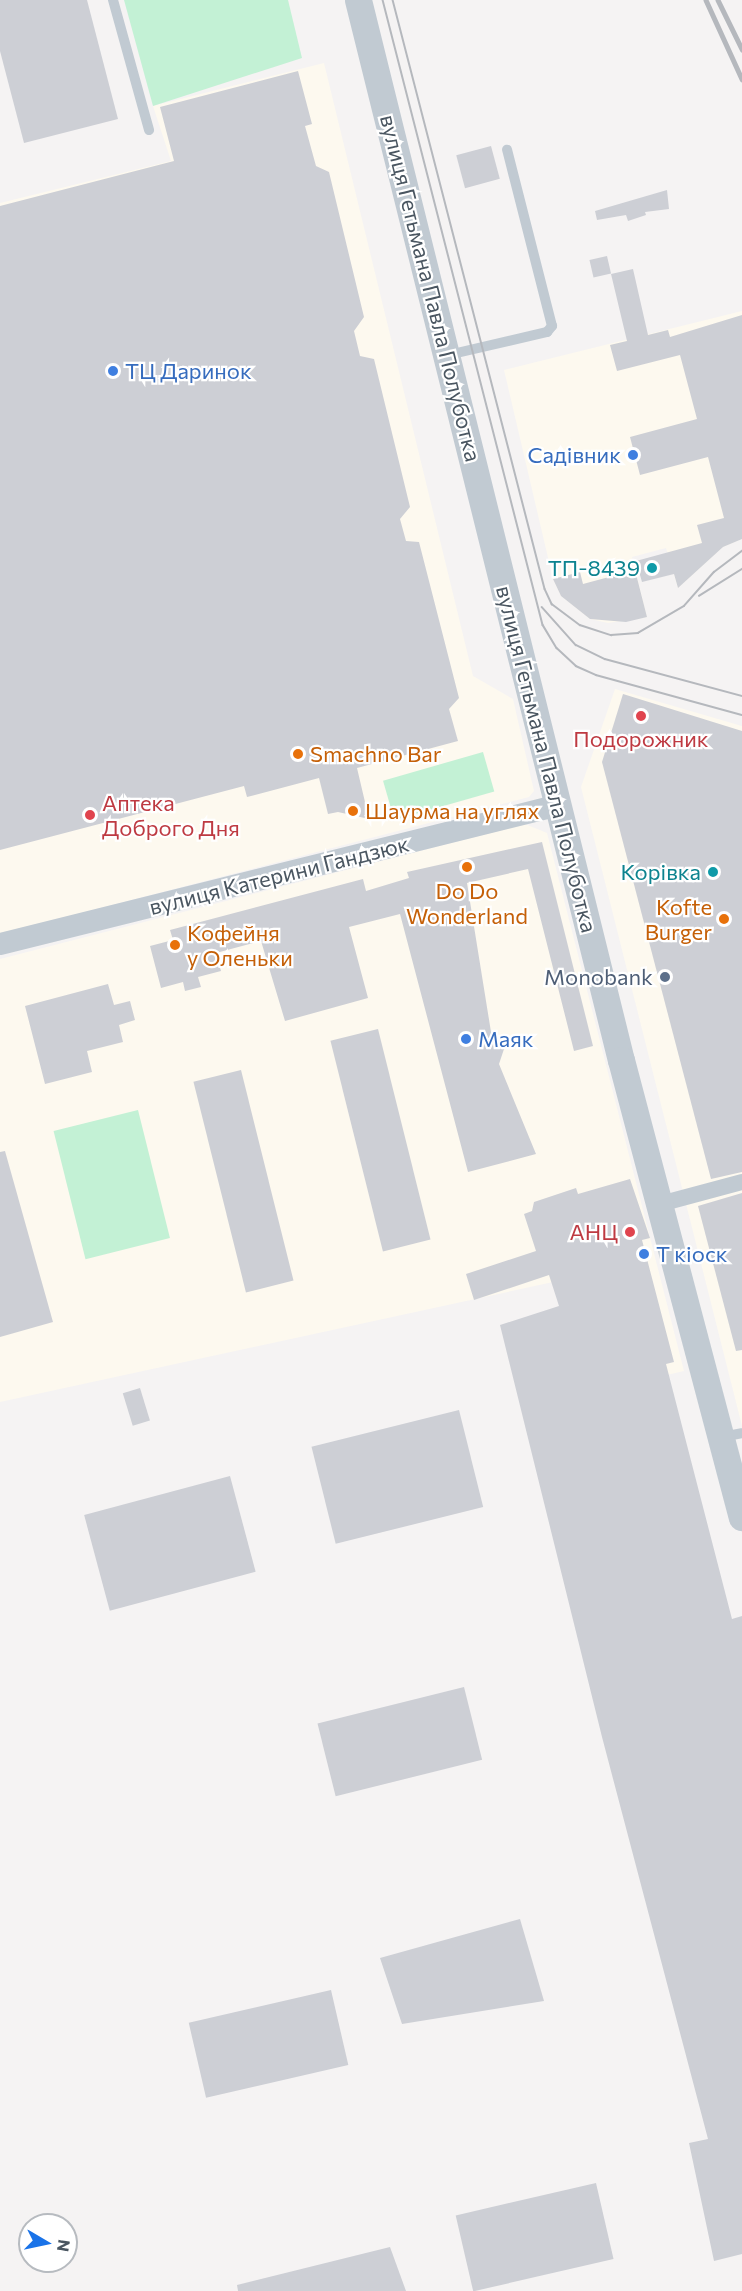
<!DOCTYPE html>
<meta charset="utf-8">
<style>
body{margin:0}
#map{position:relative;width:742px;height:2291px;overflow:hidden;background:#f5f3f3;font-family:Commissioner,sans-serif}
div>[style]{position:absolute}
.commercial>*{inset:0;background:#fdf9ef}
.green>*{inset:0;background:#c3f1d5;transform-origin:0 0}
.building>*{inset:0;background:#cdcfd5;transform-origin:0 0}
.service>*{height:10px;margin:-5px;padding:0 5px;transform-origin:5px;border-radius:5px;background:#c1cad2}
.pedestrian>*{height:16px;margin:-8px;padding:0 8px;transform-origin:8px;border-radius:8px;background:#c1cad2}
.minor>*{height:22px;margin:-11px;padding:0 11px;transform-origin:11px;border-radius:11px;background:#c1cad2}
.tertiary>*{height:27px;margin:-13.5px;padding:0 13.5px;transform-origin:13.5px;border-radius:13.5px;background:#c1cad2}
.tram>*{height:1.5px;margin:-0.75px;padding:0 0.75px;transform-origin:0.75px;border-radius:0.75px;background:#b5b8bd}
.rail>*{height:4.5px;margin:-2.25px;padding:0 2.25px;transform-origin:2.25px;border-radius:2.25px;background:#b5b8bd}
.dots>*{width:16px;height:16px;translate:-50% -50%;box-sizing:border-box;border:3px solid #fff;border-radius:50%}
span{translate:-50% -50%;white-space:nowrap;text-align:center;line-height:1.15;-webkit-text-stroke:4.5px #fff;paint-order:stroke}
.street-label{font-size:22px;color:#4a5661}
.shop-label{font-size:22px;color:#366cbe}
.left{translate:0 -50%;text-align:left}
.right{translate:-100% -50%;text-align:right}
.culture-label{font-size:22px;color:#0d838f}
.health-label{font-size:22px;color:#be3a42}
.food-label{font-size:22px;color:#c56008}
.service-label{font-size:22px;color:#4e5e75}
.north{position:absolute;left:18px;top:2213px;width:60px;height:60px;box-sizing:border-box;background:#fff;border:2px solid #b7bbc0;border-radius:50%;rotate:99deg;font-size:16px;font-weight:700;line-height:24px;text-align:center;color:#4a5661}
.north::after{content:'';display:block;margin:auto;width:21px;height:27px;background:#1a73e8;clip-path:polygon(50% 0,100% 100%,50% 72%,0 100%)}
</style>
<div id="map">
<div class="commercial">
<div style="clip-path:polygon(324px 63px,473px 676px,513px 699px,534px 791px,529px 797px,0 934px,0 203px,171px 161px,153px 106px)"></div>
<div style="clip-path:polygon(742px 311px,742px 539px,723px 547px,678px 588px,666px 548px,632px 557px,647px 617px,608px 623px,590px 619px,561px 596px,553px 579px,504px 370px)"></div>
<div style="clip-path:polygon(615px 689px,742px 726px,742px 1426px,581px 787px)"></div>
<div style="clip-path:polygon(525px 824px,547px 833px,684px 1371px,658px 1377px,581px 1276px,0 1402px,0 959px)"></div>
</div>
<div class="green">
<div style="clip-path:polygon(124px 0,288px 0,302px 58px,153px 106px)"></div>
<div style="left:483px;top:752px;width:41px;height:104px;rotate:74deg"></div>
<div style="left:138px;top:1110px;width:132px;height:87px;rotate:76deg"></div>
</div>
<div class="building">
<div style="clip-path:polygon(0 0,87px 0,118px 119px,24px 143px,0 51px)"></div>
<div style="clip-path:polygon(298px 71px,312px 124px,305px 126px,316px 166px,329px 172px,364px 317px,354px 331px,360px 356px,374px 359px,410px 507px,400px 519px,406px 541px,419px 542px,459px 698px,449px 709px,458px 741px,357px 768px,369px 819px,338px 812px,328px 814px,319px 778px,247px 797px,244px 786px,0 850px,0 206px,174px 161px,160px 107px)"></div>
<div style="left:491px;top:146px;width:34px;height:36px;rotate:75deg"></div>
<div style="clip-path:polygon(667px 190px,669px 209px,645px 212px,646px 215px,628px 221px,626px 215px,597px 220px,595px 211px)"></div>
<div style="left:607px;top:256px;width:18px;height:18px;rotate:77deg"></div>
<div style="clip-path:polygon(633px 269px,648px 335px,668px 330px,670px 337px,742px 315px,742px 539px,723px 547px,678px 588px,674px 574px,642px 582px,636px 561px,702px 543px,697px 525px,724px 518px,708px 457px,640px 475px,630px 437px,697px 419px,680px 355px,617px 371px,610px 345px,627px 341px,611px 274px)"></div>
<div style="clip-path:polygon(635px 570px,647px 617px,626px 622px,590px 619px,561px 596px,553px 579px,580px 572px,583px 584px)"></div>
<div style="clip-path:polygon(623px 694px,742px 731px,742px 1172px,711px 1179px,602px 762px)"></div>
<div style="clip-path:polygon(542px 842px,593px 1046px,574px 1051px,528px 869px,467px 883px,491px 1032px,505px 1046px,499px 1064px,536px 1154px,468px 1172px,400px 914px,349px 927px,368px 998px,285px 1021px,261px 941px,216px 953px,221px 971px,198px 977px,201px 987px,185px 991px,183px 982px,161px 988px,150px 946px,173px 940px,170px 930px,363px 879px,366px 891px,409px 878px,407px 872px)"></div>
<div style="clip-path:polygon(108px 984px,114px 1005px,130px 1001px,135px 1020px,119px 1025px,123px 1042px,87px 1051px,92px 1072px,45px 1084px,25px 1006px)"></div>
<div style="left:378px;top:1029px;width:217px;height:49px;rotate:76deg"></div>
<div style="left:241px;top:1070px;width:217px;height:49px;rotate:76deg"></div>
<div style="clip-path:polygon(5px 1151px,53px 1322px,0 1337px,0 1152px)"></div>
<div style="clip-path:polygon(630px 1179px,650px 1238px,642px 1240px,674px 1362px,666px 1364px,732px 1619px,742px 1616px,742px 2254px,714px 2261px,689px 2143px,708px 2139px,602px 1737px,500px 1325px,559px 1306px,549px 1275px,474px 1300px,466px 1274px,536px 1251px,524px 1214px,532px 1211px,534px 1202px,576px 1188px,578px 1194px)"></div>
<div style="clip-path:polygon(742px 1193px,742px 1350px,736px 1351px,698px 1206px)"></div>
<div style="left:140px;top:1388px;width:34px;height:18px;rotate:73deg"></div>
<div style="left:459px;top:1410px;width:100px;height:152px;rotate:76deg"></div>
<div style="left:230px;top:1476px;width:99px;height:151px;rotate:75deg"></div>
<div style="left:464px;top:1687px;width:75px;height:151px;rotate:76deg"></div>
<div style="clip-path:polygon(520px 1919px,544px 2001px,402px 2024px,380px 1958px)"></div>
<div style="left:331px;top:1990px;width:77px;height:146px;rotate:77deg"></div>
<div style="left:596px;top:2183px;width:78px;height:144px;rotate:77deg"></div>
<div style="clip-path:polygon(390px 2247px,406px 2291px,238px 2291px,237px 2285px)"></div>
</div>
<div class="service">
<div style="left:113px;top:0;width:135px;rotate:74.5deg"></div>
<div style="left:448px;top:355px;width:102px;rotate:-13.1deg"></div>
<div style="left:547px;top:332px;width:8px;rotate:-50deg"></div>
<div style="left:552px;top:326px;width:182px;rotate:-104.3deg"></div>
<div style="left:722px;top:1437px;width:20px;rotate:-11deg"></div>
</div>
<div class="pedestrian">
<div style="left:660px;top:1204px;width:85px;rotate:-15deg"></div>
</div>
<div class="minor">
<div style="left:0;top:944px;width:576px;rotate:-13.96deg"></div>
</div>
<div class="tertiary">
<div style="left:358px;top:0;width:1092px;rotate:76.07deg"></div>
<div style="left:621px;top:1060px;width:473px;rotate:75.2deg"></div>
</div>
<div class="tram">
<div style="left:383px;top:0;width:645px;rotate:75.64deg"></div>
<div style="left:543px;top:625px;width:27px;rotate:59deg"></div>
<div style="left:557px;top:648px;width:26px;rotate:43deg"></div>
<div style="left:576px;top:666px;width:22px;rotate:24deg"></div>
<div style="left:596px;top:675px;width:151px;rotate:15.3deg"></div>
<div style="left:393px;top:0;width:608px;rotate:75.53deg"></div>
<div style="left:545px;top:589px;width:17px;rotate:65deg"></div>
<div style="left:552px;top:604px;width:35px;rotate:37deg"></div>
<div style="left:580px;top:625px;width:33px;rotate:18deg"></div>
<div style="left:611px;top:635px;width:27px;rotate:-4deg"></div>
<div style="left:638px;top:633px;width:53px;rotate:-30.4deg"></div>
<div style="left:684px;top:606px;width:45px;rotate:-48.6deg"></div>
<div style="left:714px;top:572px;width:35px;rotate:-37deg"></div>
<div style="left:699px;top:596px;width:51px;rotate:-32.1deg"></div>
<div style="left:542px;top:607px;width:51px;rotate:48.2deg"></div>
<div style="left:576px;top:645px;width:32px;rotate:26deg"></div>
<div style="left:605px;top:659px;width:142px;rotate:15.1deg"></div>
</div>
<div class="rail">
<div style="left:706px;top:0;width:87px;rotate:65.5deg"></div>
<div style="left:718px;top:0;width:55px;rotate:63.9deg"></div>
</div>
<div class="dots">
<div style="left:113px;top:371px;background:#3f7fe0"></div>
<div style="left:633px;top:455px;background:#3f7fe0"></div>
<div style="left:652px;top:568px;background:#0f9aa8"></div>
<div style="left:641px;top:716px;background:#e0444e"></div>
<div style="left:298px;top:754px;background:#e8710a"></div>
<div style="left:353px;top:811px;background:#e8710a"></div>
<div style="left:90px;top:815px;background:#e0444e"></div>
<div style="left:467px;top:867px;background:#e8710a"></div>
<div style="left:713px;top:872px;background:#0f9aa8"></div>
<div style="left:724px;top:919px;background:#e8710a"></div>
<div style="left:175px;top:945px;background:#e8710a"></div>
<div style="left:665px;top:977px;background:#5c6f8a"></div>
<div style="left:466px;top:1039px;background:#3f7fe0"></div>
<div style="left:630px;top:1232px;background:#e0444e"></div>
<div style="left:644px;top:1254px;background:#3f7fe0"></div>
</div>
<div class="street-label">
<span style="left:431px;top:288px;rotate:76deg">вулиця Гетьмана Павла Полуботка</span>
<span style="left:547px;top:759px;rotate:76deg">вулиця Гетьмана Павла Полуботка</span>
<span style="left:279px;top:875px;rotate:-14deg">вулиця Катерини Гандзюк</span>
</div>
<div class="shop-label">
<span class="left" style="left:125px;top:371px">ТЦ Даринок</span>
<span class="right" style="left:621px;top:455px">Садівник</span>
<span class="left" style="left:478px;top:1039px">Маяк</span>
<span class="left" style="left:656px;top:1254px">Т кіоск</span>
</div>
<div class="culture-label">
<span class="right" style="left:640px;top:568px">ТП-8439</span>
<span class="right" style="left:701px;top:872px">Корівка</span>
</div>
<div class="health-label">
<span style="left:641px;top:739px">Подорожник</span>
<span class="left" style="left:102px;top:815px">Аптека<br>Доброго Дня</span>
<span class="right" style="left:618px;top:1232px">АНЦ</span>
</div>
<div class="food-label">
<span class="left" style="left:310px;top:754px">Smachno Bar</span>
<span class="left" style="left:365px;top:811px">Шаурма на углях</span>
<span style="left:467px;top:903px">Do Do<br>Wonderland</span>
<span class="right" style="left:712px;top:919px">Kofte<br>Burger</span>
<span class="left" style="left:187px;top:945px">Кофейня<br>у Оленьки</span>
</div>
<div class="service-label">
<span class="right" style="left:653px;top:977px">Monobank</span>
</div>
<div class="north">N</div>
</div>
